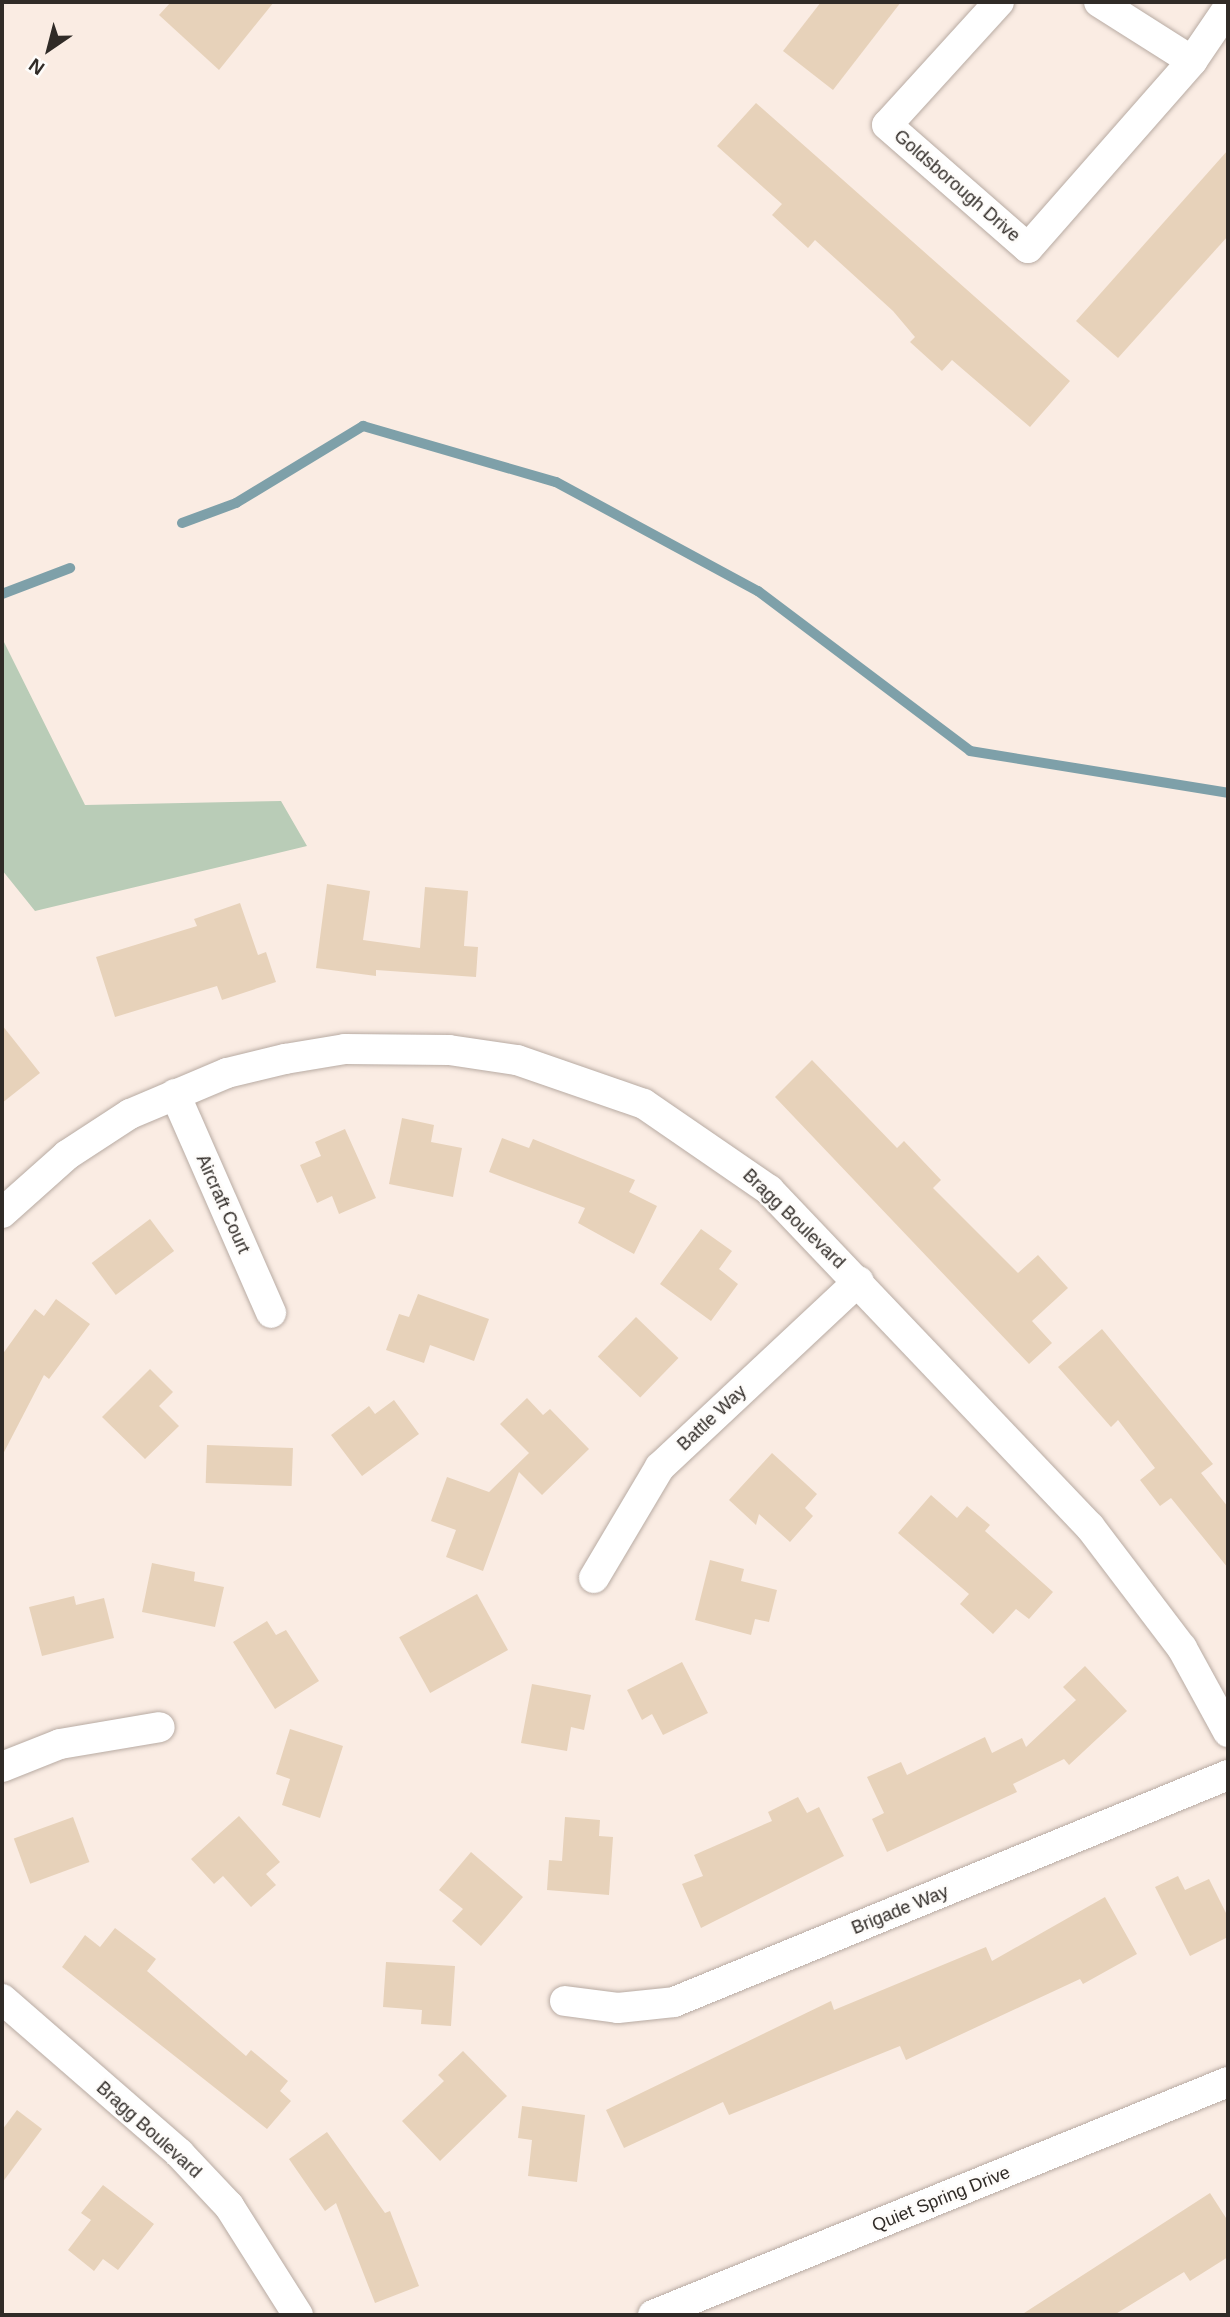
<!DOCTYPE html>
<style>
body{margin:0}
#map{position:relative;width:1230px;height:2317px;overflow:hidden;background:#faece3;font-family:Helvetica,sans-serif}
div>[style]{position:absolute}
.green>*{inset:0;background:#b9ccb7}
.stream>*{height:10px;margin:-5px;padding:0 5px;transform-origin:5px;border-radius:5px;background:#7ea0a9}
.building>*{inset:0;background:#e7d2ba;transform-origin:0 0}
.roads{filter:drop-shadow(0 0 2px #b8aba3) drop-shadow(0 0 2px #b8aba3)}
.street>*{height:30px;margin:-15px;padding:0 15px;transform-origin:15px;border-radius:15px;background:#fff}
span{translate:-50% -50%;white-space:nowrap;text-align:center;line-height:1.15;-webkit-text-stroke:5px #fefcfa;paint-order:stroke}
.street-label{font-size:18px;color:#302b27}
.frame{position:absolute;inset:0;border:4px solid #302b27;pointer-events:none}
.north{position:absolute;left:14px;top:14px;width:70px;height:70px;-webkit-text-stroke:5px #fefcfa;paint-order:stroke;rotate:215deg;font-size:19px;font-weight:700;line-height:28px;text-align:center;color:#302b27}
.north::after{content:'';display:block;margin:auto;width:24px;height:32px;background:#302b27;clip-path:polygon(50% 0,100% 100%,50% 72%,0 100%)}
</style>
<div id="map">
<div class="green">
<div style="clip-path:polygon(2px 638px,85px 805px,281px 801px,307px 846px,35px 911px,2px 870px)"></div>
</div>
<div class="stream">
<div style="left:182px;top:523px;width:58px;rotate:-20.3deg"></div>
<div style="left:236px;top:503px;width:149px;rotate:-31.2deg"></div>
<div style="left:363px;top:426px;width:201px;rotate:16.2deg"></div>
<div style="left:556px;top:482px;width:230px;rotate:28.4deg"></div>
<div style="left:758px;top:591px;width:266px;rotate:37deg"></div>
<div style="left:970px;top:751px;width:261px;rotate:9.2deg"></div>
<div style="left:2px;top:594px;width:73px;rotate:-20.9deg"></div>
</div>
<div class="building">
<div style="clip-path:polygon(171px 2px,274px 2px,219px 70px,159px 15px)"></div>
<div style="clip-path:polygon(821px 2px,901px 2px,833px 90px,783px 51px)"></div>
<div style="clip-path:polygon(756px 103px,1070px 381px,1030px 427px,952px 360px,942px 371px,910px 342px,915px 337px,893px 311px,815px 240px,808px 248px,772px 215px,782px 204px,717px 146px)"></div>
<div style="clip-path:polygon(1228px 150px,1228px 236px,1118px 358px,1076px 321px)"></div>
<div style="clip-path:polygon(327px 884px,370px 891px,363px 940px,420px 948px,425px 887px,468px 891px,464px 946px,478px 947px,476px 977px,376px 970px,376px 976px,316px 968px)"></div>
<div style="clip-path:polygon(240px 903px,258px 955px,266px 952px,276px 982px,222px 1000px,217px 986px,115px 1017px,96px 957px,197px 926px,194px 919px)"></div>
<div style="clip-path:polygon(2px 1025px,40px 1073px,2px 1103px)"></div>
<div style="clip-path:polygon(812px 1060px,897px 1148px,904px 1141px,941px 1180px,933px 1188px,1018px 1273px,1038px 1255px,1068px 1288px,1032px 1321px,1052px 1343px,1029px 1364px,775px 1097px)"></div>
<div style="clip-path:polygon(402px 1118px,434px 1125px,431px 1142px,462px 1148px,453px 1197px,389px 1184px)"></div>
<div style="clip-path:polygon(345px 1129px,376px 1198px,339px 1214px,332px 1196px,317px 1203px,300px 1165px,321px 1156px,315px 1142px)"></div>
<div style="clip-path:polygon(502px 1138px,529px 1148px,533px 1139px,635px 1180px,629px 1192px,657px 1206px,634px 1254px,578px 1223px,585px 1208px,489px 1172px)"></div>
<div style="left:150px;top:1219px;width:40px;height:73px;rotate:53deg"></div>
<div style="clip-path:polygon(701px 1229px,732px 1251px,719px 1269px,738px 1284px,711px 1321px,660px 1284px)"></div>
<div style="clip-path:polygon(418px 1294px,489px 1319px,474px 1361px,430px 1345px,424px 1363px,386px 1350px,399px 1314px,409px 1317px)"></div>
<div style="clip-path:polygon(56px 1299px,90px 1324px,49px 1379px,44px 1375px,2px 1456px,2px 1355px,35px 1309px,44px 1316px)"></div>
<div style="left:636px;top:1317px;width:59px;height:55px;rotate:44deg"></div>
<div style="clip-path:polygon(1102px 1329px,1213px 1464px,1201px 1473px,1228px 1507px,1228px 1568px,1171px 1498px,1160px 1506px,1140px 1480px,1155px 1468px,1118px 1420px,1111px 1427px,1058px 1367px)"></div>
<div style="clip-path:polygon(150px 1369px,173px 1392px,159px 1406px,179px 1426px,145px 1459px,102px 1417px)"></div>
<div style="clip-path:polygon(527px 1398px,543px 1415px,550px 1409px,589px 1449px,542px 1495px,519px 1472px,483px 1571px,446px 1557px,456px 1530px,431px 1521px,447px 1477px,489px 1492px,529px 1453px,500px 1424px)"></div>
<div style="clip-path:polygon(394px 1400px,419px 1434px,362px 1476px,331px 1435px,369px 1406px,375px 1414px)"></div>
<div style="left:207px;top:1445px;width:86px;height:38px;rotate:2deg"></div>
<div style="clip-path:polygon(772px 1453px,817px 1494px,805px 1508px,813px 1516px,790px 1542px,759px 1514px,756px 1525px,729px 1500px)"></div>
<div style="clip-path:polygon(931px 1495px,957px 1518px,967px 1506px,990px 1525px,985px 1531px,1053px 1592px,1029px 1619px,1016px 1609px,993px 1634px,960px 1604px,969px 1594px,898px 1533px)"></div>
<div style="clip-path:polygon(710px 1560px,744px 1569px,741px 1581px,777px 1590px,769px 1622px,755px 1619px,751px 1635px,695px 1620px)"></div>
<div style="clip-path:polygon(152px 1563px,195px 1572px,194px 1581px,224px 1587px,215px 1627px,142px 1612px)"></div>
<div style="left:477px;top:1594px;width:64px;height:89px;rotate:61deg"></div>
<div style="clip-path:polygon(74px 1596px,76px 1605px,104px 1598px,114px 1638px,42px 1656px,29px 1607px)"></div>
<div style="clip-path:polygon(267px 1621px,276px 1635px,286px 1630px,319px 1681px,275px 1709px,233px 1642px)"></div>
<div style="clip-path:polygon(682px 1662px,708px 1713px,663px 1735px,652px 1714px,642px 1720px,627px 1690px)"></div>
<div style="clip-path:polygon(1085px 1666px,1127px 1711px,1069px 1765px,1064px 1759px,1013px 1784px,1017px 1792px,887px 1852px,872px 1819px,884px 1813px,867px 1777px,901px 1762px,907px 1775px,985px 1737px,992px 1753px,1022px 1738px,1026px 1747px,1076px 1700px,1063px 1687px)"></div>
<div style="clip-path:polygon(532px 1684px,591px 1695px,584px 1730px,571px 1727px,567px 1751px,521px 1743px)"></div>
<div style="clip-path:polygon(290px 1729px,343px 1746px,320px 1818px,282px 1805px,290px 1779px,276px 1774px)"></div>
<div style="clip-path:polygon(798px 1797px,807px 1813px,819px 1807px,844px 1856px,701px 1928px,682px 1884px,703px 1876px,694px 1855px,772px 1821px,768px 1812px)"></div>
<div style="clip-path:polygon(239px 1816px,280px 1862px,266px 1874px,276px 1885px,251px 1907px,223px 1876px,214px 1884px,191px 1859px)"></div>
<div style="left:73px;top:1817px;width:48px;height:63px;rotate:70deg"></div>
<div style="clip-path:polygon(565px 1817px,600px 1820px,599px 1836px,613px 1837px,609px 1895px,547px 1890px,549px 1860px,562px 1861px)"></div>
<div style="clip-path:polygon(471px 1852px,523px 1897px,481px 1946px,452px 1921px,463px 1909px,439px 1890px)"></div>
<div style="clip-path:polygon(1178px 1876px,1185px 1890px,1209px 1879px,1228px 1917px,1228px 1937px,1190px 1956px,1155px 1887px)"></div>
<div style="clip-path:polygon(1105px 1897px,1137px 1954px,1083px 1984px,1080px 1979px,906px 2060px,900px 2046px,729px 2115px,723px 2102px,624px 2148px,606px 2110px,831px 2001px,834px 2010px,986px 1947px,992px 1961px)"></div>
<div style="clip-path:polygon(115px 1928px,156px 1959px,147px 1971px,246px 2056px,251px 2050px,288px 2081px,280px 2091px,291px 2101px,267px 2129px,62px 1967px,85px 1935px,100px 1947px)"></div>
<div style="clip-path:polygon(386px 1962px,455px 1966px,451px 2026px,421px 2024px,422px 2010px,383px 2007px)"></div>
<div style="clip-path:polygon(463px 2051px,507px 2096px,440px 2161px,402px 2121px,444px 2081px,438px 2075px)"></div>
<div style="clip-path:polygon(522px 2106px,585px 2115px,577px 2182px,528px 2176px,532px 2140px,518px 2138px)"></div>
<div style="clip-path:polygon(17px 2110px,42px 2129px,2px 2183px,2px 2130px)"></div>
<div style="clip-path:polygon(327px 2132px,385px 2213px,390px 2211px,419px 2286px,375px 2303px,336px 2203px,325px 2211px,289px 2159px)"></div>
<div style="clip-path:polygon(103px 2185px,154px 2224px,118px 2270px,103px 2259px,94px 2271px,68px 2250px,91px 2220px,81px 2213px)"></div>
<div style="clip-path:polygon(1210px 2193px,1228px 2221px,1228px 2257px,1190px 2281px,1184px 2272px,1114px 2315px,1021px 2315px)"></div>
</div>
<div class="roads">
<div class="street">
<div style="left:999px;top:2px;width:166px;rotate:132.3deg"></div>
<div style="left:887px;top:125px;width:187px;rotate:41.1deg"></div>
<div style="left:1028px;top:248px;width:249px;rotate:-48.7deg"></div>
<div style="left:1192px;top:61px;width:64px;rotate:-55.8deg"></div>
<div style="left:1099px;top:2px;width:110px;rotate:32.4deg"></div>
<div style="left:175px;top:1094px;width:239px;rotate:66.3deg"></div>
<div style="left:2px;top:1213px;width:87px;rotate:-41.7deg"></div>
<div style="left:67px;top:1155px;width:75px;rotate:-33.1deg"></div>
<div style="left:130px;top:1114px;width:105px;rotate:-22.9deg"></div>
<div style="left:227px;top:1073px;width:60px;rotate:-13.6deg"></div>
<div style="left:285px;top:1059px;width:61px;rotate:-9.5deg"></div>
<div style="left:345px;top:1049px;width:104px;rotate:0.6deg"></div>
<div style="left:449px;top:1050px;width:69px;rotate:8.4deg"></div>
<div style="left:517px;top:1060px;width:134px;rotate:19.1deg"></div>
<div style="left:644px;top:1104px;width:152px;rotate:34.5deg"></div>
<div style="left:769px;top:1190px;width:465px;rotate:46.4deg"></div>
<div style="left:1090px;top:1527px;width:152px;rotate:52.8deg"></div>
<div style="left:1182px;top:1648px;width:96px;rotate:61.3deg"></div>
<div style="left:594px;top:1578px;width:129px;rotate:-59.3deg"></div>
<div style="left:660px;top:1467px;width:272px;rotate:-43.1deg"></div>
<div style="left:2px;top:1767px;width:62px;rotate:-21.6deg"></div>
<div style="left:60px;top:1744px;width:101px;rotate:-9.6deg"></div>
<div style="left:2px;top:1999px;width:235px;rotate:41deg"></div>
<div style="left:179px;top:2153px;width:73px;rotate:46.7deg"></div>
<div style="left:229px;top:2206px;width:129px;rotate:57.7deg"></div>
<div style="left:565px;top:2001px;width:53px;rotate:7.5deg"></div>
<div style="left:618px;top:2008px;width:56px;rotate:-6.1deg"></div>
<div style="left:674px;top:2002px;width:599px;rotate:-22.28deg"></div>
<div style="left:653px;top:2315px;width:620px;rotate:-22.06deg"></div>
</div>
</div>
<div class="street-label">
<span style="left:957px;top:186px;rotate:41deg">Goldsborough Drive</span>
<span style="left:223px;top:1204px;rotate:66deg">Aircraft Court</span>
<span style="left:794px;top:1219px;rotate:44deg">Bragg Boulevard</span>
<span style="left:712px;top:1418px;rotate:-43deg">Battle Way</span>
<span style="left:900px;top:1910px;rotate:-22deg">Brigade Way</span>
<span style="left:149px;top:2130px;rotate:42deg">Bragg Boulevard</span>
<span style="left:941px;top:2199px;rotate:-22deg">Quiet Spring Drive</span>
</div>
<div class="frame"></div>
<div class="north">N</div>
</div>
